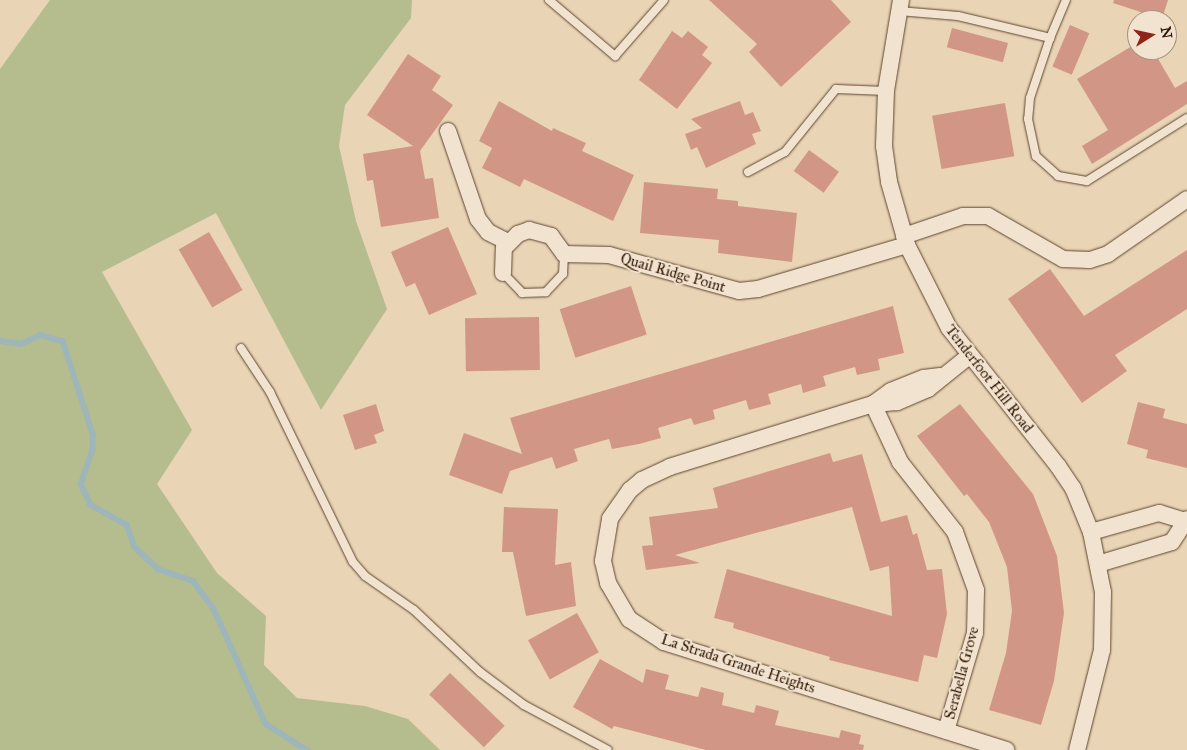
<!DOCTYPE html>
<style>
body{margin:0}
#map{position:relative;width:1187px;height:750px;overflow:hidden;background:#e9d4b5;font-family:"IM FELL Great Primer",serif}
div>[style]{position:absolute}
.green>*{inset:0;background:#b5bd8e}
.stream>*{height:5.5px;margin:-2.75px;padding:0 2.75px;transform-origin:2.75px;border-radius:2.75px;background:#9eb5ba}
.building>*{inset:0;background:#d29686;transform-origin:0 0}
.roads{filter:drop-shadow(0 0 1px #5e452f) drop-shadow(0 0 1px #5e452f)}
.lane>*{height:8px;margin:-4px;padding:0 4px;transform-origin:4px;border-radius:4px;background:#f1e3cf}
.street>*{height:16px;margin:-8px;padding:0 8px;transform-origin:8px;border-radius:8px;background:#f1e3cf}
span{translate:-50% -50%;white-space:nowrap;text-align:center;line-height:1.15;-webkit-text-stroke:4px #f1e3cf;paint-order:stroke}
.street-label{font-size:15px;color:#2f1502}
.north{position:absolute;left:1127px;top:10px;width:50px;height:50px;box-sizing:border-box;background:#f1e3cf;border:1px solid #a3917d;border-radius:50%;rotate:80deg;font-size:14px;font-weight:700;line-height:20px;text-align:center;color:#2f1502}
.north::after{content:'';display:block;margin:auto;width:18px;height:22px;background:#8f2418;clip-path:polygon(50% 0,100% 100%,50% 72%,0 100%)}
</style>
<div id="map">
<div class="green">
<div style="clip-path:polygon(50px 0,412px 0,411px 18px,345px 105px,339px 146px,356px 221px,387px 309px,321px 410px,216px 213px,102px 272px,192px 430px,157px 484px,217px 573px,266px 616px,264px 665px,297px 698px,365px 706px,408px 719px,440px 750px,0 750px,0 69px)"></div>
</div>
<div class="stream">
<div style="left:0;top:341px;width:21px;rotate:8deg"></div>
<div style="left:21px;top:344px;width:21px;rotate:-25deg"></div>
<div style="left:40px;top:335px;width:24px;rotate:15deg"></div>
<div style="left:63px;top:341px;width:98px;rotate:72.1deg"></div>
<div style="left:93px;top:434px;width:16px;rotate:90deg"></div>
<div style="left:93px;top:450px;width:36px;rotate:109deg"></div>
<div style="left:81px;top:484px;width:23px;rotate:65deg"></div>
<div style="left:91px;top:505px;width:41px;rotate:29.1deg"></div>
<div style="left:127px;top:525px;width:23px;rotate:70deg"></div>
<div style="left:135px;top:547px;width:32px;rotate:44deg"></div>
<div style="left:158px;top:569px;width:37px;rotate:19deg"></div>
<div style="left:193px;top:581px;width:35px;rotate:53deg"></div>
<div style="left:214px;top:609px;width:126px;rotate:65.7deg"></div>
<div style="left:266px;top:724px;width:49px;rotate:32.4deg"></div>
</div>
<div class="building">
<div style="clip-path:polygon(709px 0,831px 0,851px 22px,781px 87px,749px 52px,757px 44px)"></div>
<div style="clip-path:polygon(1114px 0,1168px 0,1162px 19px,1113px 3px)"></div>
<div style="left:1070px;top:25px;width:21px;height:45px;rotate:23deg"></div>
<div style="left:952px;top:28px;width:58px;height:20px;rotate:15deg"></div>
<div style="clip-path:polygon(672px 31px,682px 38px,688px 31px,708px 47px,702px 55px,712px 63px,677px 109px,639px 80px)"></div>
<div style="clip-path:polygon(1137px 43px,1137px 50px,1153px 50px,1175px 88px,1187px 81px,1187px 104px,1092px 164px,1082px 146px,1108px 130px,1077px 79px)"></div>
<div style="clip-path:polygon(408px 54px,441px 76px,432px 90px,453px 105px,420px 151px,425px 179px,433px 178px,439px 218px,381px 227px,373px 180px,367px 181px,363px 154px,413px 146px,367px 115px)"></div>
<div style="clip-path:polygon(499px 101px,552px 131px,553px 128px,586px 143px,582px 151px,634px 175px,613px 221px,524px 179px,520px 187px,482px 168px,492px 148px,479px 141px)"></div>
<div style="clip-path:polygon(740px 101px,745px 115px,753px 112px,761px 131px,752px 134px,756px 144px,706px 168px,697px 147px,691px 150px,685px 134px,702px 128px,691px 119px)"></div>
<div style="left:1005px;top:103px;width:54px;height:74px;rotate:80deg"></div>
<div style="left:809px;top:150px;width:37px;height:26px;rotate:36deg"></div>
<div style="clip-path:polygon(644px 182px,718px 189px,717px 199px,738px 201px,738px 206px,797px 213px,792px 262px,718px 253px,719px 240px,640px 233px)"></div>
<div style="clip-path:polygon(448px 227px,477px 294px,429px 315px,415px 283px,406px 287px,391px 252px)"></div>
<div style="left:209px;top:232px;width:67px;height:35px;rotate:60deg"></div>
<div style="clip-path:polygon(1187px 250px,1187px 309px,1115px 355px,1127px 371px,1082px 403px,1008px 299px,1050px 269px,1084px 316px)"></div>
<div style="left:631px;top:286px;width:51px;height:75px;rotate:72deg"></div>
<div style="clip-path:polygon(893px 306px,904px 353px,878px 359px,880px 370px,857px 375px,855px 367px,823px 376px,826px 386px,803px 393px,801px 384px,768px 394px,771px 404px,749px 410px,746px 400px,713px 410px,715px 419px,694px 425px,691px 418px,658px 428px,661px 438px,639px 444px,612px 449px,609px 439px,574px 449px,578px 461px,556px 469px,552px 457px,510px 471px,502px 494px,449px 475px,464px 433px,522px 454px,510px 418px)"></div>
<div style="left:539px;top:317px;width:53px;height:74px;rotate:89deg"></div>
<div style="clip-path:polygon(1138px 402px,1165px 409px,1163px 418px,1187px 424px,1187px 468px,1146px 458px,1148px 450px,1127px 444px)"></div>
<div style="clip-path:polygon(376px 404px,384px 431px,374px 435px,377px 443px,355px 450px,343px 415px)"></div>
<div style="clip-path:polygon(960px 404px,1033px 494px,1057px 556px,1064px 613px,1054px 681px,1041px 725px,989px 710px,1006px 653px,1012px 611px,1007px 567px,989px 522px,967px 494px,964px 496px,917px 436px)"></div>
<div style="clip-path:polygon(830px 453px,833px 462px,862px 454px,881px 522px,907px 515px,913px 535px,917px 533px,927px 570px,942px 569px,947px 614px,937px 658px,924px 655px,918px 682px,829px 660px,830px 657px,733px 628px,734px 623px,714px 618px,727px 569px,892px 616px,889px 566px,870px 571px,852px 507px,675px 555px,700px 563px,646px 570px,642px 546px,653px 545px,649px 517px,718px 508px,713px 488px)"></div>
<div style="clip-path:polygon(504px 507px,558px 509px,555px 565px,571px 562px,576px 606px,526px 616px,513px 552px,502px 552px)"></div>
<div style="left:577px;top:613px;width:45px;height:56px;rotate:61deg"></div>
<div style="clip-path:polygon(600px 659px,643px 683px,646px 669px,669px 675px,665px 689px,698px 697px,701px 687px,724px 693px,722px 705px,754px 713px,756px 705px,779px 711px,775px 725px,839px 738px,841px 730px,861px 735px,859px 744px,864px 745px,863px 750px,706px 750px,614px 726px,612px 729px,573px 707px)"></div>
<div style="left:450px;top:673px;width:76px;height:30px;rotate:44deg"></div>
</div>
<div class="roads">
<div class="lane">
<div style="left:549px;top:0;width:87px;rotate:40.3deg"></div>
<div style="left:615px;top:56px;width:74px;rotate:-48.8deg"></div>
<div style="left:899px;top:11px;width:59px;rotate:4.8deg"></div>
<div style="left:958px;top:16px;width:95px;rotate:13.4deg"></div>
<div style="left:1050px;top:38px;width:41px;rotate:-67.2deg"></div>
<div style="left:1050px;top:38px;width:63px;rotate:108.4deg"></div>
<div style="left:1030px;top:98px;width:21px;rotate:95deg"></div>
<div style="left:1028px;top:119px;width:38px;rotate:78deg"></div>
<div style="left:1036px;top:156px;width:30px;rotate:42deg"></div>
<div style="left:1058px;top:176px;width:29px;rotate:10deg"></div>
<div style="left:1087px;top:181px;width:118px;rotate:-32.2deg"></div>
<div style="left:748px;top:172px;width:42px;rotate:-28.4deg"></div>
<div style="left:785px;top:152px;width:81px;rotate:-51deg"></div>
<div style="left:836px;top:89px;width:50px;rotate:2.3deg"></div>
<div style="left:503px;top:273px;width:28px;rotate:46deg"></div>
<div style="left:522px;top:293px;width:24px;rotate:-2deg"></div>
<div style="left:546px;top:292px;width:25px;rotate:-47deg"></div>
<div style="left:563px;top:274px;width:20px;rotate:-87deg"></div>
<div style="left:241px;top:348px;width:53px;rotate:56.6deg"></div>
<div style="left:270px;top:392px;width:189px;rotate:64deg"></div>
<div style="left:353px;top:562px;width:18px;rotate:49deg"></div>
<div style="left:365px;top:576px;width:60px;rotate:34.8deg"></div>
<div style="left:414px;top:610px;width:91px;rotate:43.2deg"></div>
<div style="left:480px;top:672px;width:55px;rotate:36.9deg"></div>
<div style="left:524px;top:705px;width:95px;rotate:28.2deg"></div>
</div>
<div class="street">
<div style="left:901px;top:0;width:92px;rotate:99.4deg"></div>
<div style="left:886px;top:91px;width:55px;rotate:92.1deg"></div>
<div style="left:884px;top:146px;width:36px;rotate:82deg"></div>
<div style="left:889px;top:182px;width:66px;rotate:74.1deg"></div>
<div style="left:907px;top:245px;width:93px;rotate:63.2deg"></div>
<div style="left:949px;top:328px;width:176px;rotate:51.7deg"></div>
<div style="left:1058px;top:466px;width:27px;rotate:56deg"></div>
<div style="left:1073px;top:488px;width:48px;rotate:67.8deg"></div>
<div style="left:1091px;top:532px;width:61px;rotate:78.7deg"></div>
<div style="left:1103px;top:592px;width:58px;rotate:91deg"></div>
<div style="left:1102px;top:650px;width:103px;rotate:104deg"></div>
<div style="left:448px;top:131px;width:93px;rotate:71.2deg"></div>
<div style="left:478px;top:219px;width:16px;rotate:52deg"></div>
<div style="left:488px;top:232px;width:22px;rotate:27deg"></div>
<div style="left:904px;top:236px;width:62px;rotate:-18.7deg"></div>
<div style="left:963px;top:216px;width:25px"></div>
<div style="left:988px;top:216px;width:86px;rotate:29.8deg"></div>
<div style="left:1063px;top:259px;width:27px;rotate:2deg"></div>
<div style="left:1090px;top:260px;width:19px;rotate:-18deg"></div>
<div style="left:1108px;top:254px;width:96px;rotate:-34.8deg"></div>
<div style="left:503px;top:273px;width:25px;rotate:-88deg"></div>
<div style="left:504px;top:248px;width:20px;rotate:-45deg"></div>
<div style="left:518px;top:234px;width:12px;rotate:-20deg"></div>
<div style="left:529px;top:230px;width:23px;rotate:15deg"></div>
<div style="left:551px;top:236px;width:22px;rotate:54deg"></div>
<div style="left:564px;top:254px;width:45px;rotate:1.3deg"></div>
<div style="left:609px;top:255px;width:135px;rotate:15.5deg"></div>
<div style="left:739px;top:291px;width:19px;rotate:-6deg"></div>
<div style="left:758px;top:289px;width:155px;rotate:-16.5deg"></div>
<div style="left:969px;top:356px;width:53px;rotate:141.2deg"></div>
<div style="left:928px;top:389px;width:34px;rotate:157deg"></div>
<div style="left:897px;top:402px;width:24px;rotate:175deg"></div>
<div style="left:873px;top:404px;width:213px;rotate:162.8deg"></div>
<div style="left:670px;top:467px;width:31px;rotate:155deg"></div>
<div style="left:642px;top:480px;width:16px;rotate:140deg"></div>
<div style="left:630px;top:490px;width:35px;rotate:125deg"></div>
<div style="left:610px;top:519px;width:43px;rotate:99.5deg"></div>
<div style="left:603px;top:561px;width:23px;rotate:77deg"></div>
<div style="left:608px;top:583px;width:42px;rotate:59.7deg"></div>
<div style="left:629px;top:619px;width:42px;rotate:33.3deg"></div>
<div style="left:664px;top:642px;width:359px;rotate:17.5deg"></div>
<div style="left:873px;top:404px;width:64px;rotate:65deg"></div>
<div style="left:900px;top:462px;width:89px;rotate:51.8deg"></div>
<div style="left:955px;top:532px;width:62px;rotate:70.1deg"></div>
<div style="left:976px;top:590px;width:43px;rotate:91.3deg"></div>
<div style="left:975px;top:633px;width:102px;rotate:106.5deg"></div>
<div style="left:873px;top:404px;width:22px;rotate:-36deg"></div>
<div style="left:891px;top:391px;width:35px;rotate:-22deg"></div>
<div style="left:924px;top:378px;width:16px;rotate:-7deg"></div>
<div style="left:1091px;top:532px;width:71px;rotate:-15.6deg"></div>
<div style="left:1159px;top:513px;width:27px;rotate:17deg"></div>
<div style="left:1098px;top:564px;width:77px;rotate:-16.6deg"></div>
<div style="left:1172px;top:542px;width:27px;rotate:-57deg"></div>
</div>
</div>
<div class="street-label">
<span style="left:673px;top:273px;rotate:16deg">Quail Ridge Point</span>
<span style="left:989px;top:379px;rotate:52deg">Tenderfoot Hill Road</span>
<span style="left:738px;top:664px;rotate:18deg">La Strada Grande Heights</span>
<span style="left:962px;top:673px;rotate:-75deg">Serabella Grove</span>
</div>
<div class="north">N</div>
</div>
